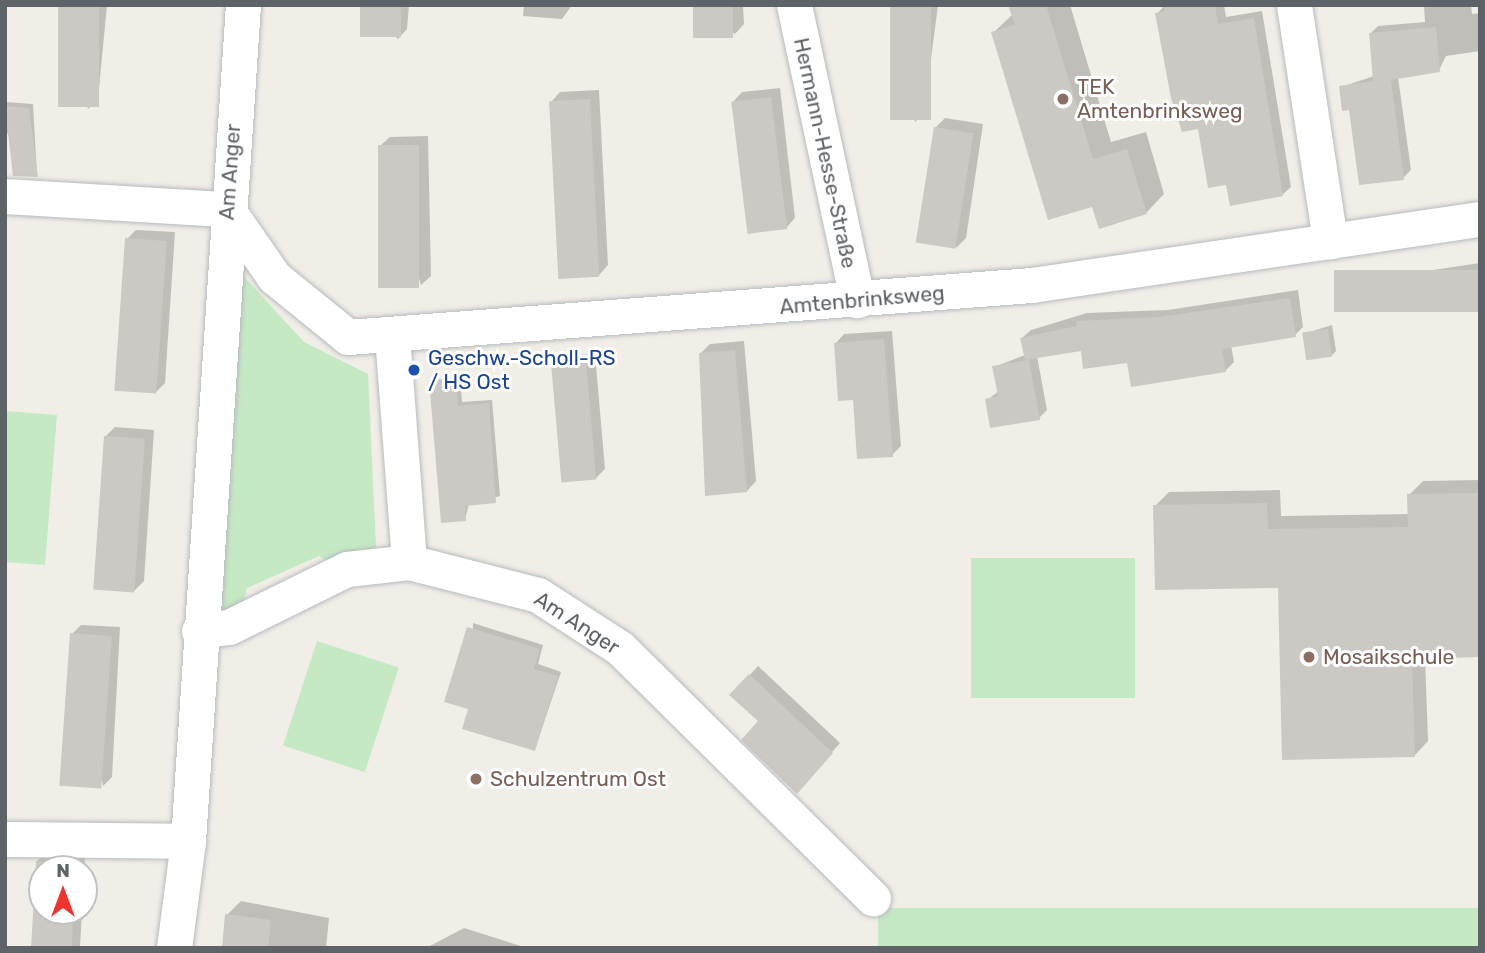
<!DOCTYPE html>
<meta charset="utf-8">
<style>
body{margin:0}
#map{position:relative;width:1485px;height:953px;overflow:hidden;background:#f1eee7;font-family:Rubik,sans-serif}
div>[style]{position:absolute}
.green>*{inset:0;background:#c5e9c3;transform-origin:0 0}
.shadow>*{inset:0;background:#0003}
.building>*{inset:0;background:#ccc9c4;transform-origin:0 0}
.roads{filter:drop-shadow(0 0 2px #b7babe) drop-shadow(0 0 2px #b7babe)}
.minor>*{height:35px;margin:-17.5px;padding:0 17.5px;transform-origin:17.5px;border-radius:17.5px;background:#fff}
.dots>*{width:19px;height:19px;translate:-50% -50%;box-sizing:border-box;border:4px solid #fff;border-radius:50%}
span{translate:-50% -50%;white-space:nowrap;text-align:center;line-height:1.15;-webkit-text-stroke:6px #fff;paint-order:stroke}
.education-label{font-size:21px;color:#785e54}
.left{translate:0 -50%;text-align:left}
.street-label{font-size:21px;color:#5e6368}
.transit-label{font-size:21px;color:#164399}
.frame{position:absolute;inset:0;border:7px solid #5e6368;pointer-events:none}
.north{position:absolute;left:28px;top:855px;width:70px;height:70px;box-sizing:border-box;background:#fff;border:2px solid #bfc1c3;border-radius:50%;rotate:0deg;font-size:19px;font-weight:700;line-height:28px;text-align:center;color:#5e6368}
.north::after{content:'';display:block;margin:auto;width:24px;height:32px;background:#f2332d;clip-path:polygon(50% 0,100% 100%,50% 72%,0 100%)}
</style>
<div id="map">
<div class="green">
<div style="clip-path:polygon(236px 268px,304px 342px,368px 374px,376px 547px,335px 565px,319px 556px,247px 588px,243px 607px,217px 620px)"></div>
<div style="clip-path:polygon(5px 411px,57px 415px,45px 565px,5px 562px)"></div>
<div style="left:1135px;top:558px;width:140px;height:164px;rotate:90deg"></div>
<div style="left:317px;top:641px;width:86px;height:110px;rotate:18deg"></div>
<div style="left:1480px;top:908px;width:40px;height:602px;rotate:90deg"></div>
</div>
<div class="shadow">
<div style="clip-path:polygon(59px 5px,107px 5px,98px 99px,88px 109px)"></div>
<div style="clip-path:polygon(361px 5px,409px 5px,407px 29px,398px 39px)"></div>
<div style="clip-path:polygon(524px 5px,572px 5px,562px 19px,523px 16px)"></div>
<div style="clip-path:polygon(695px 5px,743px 5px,744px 24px,735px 34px)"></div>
<div style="clip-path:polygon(892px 5px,938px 5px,924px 113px,915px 122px)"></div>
<div style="clip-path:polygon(1010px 5px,1070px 5px,1111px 142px,1146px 132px,1164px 194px,1146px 213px,1094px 205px,993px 33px,1013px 14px)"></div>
<div style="clip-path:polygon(1165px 5px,1224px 5px,1226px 17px,1262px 11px,1291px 187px,1282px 195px,1228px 183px,1199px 127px,1157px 14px)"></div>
<div style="clip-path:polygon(1424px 5px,1471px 5px,1472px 14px,1480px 13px,1480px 51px,1446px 56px,1439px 70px,1398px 77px,1411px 170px,1403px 178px,1341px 87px,1374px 76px,1371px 33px,1378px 26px,1425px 22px)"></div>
<div style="clip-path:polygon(780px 88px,795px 218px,786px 228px,733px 102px,742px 92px)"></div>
<div style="clip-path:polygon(599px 90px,608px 265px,599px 275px,551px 102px,560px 92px)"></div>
<div style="clip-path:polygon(5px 102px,33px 104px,37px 175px,5px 130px)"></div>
<div style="clip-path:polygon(945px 118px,983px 124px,966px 238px,956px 248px,935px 128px)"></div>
<div style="clip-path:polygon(428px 136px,431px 276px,421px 285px,380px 146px,390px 137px)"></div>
<div style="clip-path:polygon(136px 230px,175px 232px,165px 383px,156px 392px,127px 239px)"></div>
<div style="clip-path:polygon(1480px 263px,1480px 311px,1338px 291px,1346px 283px)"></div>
<div style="clip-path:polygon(1298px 290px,1303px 327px,1295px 335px,1231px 345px,1234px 362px,1225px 371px,1082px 349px,1037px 356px,1047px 410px,1039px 418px,987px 400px,999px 391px,994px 367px,1025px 355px,1022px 338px,1031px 330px,1087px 313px,1168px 310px)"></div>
<div style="clip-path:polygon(1332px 325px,1336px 351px,1331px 356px,1303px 334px)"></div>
<div style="clip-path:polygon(892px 331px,901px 446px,892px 455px,854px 399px,836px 343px,844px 334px)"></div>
<div style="clip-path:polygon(744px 341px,756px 481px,747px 491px,700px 354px,710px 344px)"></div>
<div style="clip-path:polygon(595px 354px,605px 469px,595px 479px,552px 366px,562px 356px)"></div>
<div style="clip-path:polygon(460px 376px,462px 402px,492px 400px,500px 496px,469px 504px,465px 519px,431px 381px)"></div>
<div style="clip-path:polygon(115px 427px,154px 430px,144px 581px,134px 591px,105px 437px)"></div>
<div style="clip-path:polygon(1480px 480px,1480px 656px,1425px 657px,1428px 741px,1415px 755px,1280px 586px,1155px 506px,1169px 492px,1280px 490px,1281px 516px,1410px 514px,1409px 495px,1423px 481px)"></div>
<div style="clip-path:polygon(473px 623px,543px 645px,538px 664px,561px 672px,535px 749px,470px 708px)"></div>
<div style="clip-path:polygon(81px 625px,120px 627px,112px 777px,103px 786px,72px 634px)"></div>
<div style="clip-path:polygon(758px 666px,840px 743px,805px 783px,760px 721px,732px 695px)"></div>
<div style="clip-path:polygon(47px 852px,85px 854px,84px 869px,42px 869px,42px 911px,82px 911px,80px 948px,33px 948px,37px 861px)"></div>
<div style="clip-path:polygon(241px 901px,329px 918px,326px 948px,223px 948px,227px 915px)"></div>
<div style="clip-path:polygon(464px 928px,527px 948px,426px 948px)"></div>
</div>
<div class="building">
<div style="left:58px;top:5px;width:41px;height:102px"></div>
<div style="left:360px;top:5px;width:41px;height:32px"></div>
<div style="left:693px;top:5px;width:40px;height:33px"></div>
<div style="left:890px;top:5px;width:41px;height:115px"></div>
<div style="clip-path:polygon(1008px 5px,1046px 5px,1093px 159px,1127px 149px,1147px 214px,1099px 229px,1092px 207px,1048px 220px,991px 32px,1015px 25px)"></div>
<div style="clip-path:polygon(1164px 5px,1215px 5px,1218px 24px,1254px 18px,1283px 196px,1230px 206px,1226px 185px,1208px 188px,1198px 129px,1182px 132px,1171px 98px,1155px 13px,1165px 11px)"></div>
<div style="clip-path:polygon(1436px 27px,1440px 72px,1391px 80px,1404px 180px,1359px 185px,1349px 110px,1342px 111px,1339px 86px,1373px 81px,1369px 33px)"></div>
<div style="left:771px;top:97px;width:133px;height:40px;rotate:83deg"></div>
<div style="left:590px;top:99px;width:178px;height:41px;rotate:87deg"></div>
<div style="clip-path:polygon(5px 106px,29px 108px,38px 177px,13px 176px)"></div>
<div style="left:934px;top:127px;width:40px;height:117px;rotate:9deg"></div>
<div style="left:378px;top:145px;width:41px;height:143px"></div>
<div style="left:125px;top:238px;width:42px;height:153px;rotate:4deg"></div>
<div style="left:1480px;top:270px;width:42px;height:146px;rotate:90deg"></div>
<div style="clip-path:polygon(1290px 298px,1296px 337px,1222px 349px,1226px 372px,1131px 387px,1127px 363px,1083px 369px,1081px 351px,1025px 360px,1020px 338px,1077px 326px,1076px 321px,1159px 317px)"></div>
<div style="left:1328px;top:329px;width:28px;height:26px;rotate:82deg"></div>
<div style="clip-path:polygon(884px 339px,893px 457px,857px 459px,853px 400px,838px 401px,834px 343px)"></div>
<div style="clip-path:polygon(735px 350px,747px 492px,705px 496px,699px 353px)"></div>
<div style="clip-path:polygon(1029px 360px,1040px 420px,990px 428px,985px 399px,998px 396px,992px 366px)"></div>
<div style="left:586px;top:362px;width:118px;height:35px;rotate:85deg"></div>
<div style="clip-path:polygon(456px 379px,458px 406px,489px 403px,496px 503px,465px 506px,466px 521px,441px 523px,429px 380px)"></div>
<div style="left:104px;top:436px;width:41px;height:154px;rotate:4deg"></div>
<div style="clip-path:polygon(1480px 493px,1480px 657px,1412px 659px,1415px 757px,1282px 760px,1278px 588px,1155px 590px,1153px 505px,1267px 503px,1268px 529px,1408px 527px,1407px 494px)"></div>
<div style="clip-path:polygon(467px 627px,540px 649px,534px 669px,558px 676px,535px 751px,462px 729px,468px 709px,444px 702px)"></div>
<div style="left:70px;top:633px;width:42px;height:153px;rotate:4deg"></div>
<div style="clip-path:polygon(749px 674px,833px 753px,797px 794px,741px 740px,758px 721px,729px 695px)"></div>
<div style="clip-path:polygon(36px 861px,76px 863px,76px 869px,42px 869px,42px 911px,73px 911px,72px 948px,31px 948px)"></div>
<div style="clip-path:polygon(225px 914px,271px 920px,268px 948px,222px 948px)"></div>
</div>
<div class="roads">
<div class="minor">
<div style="left:794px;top:5px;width:302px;rotate:77.9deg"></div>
<div style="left:1294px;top:5px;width:239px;rotate:81.3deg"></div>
<div style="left:5px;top:196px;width:222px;rotate:3.4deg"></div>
<div style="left:227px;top:209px;width:83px;rotate:55.3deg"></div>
<div style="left:274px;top:277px;width:95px;rotate:39deg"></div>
<div style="left:348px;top:337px;width:686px;rotate:-4.35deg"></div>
<div style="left:1032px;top:285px;width:453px;rotate:-8.4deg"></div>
<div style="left:392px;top:335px;width:228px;rotate:85.7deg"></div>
<div style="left:199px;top:631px;width:30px;rotate:-8deg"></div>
<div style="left:229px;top:627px;width:131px;rotate:-26.2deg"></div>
<div style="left:347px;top:569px;width:62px;rotate:-6.4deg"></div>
<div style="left:409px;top:562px;width:133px;rotate:14.3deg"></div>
<div style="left:538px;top:595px;width:98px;rotate:32.9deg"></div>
<div style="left:620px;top:648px;width:356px;rotate:44.7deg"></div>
<div style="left:5px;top:839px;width:183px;rotate:0.6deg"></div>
<div style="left:174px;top:948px;width:108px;rotate:-82.5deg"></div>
<div style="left:188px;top:841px;width:838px;rotate:-86.24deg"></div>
</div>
</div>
<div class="dots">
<div style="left:1063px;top:99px;background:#8d6e63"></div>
<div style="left:414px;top:370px;background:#1a4fb4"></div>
<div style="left:1309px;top:657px;background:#8d6e63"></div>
<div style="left:476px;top:779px;background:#8d6e63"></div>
</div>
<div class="education-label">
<span class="left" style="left:1077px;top:99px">TEK<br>Amtenbrinksweg</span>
<span class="left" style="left:1323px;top:657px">Mosaikschule</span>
<span class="left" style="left:490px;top:779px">Schulzentrum Ost</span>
</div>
<div class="street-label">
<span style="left:825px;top:153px;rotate:78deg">Hermann-Hesse-Straße</span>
<span style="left:230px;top:172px;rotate:-86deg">Am Anger</span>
<span style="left:862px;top:300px;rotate:-5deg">Amtenbrinksweg</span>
<span style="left:577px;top:623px;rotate:33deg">Am Anger</span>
</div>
<div class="transit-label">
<span class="left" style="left:428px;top:370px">Geschw.-Scholl-RS<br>/ HS Ost</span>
</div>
<div class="frame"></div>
<div class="north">N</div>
</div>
